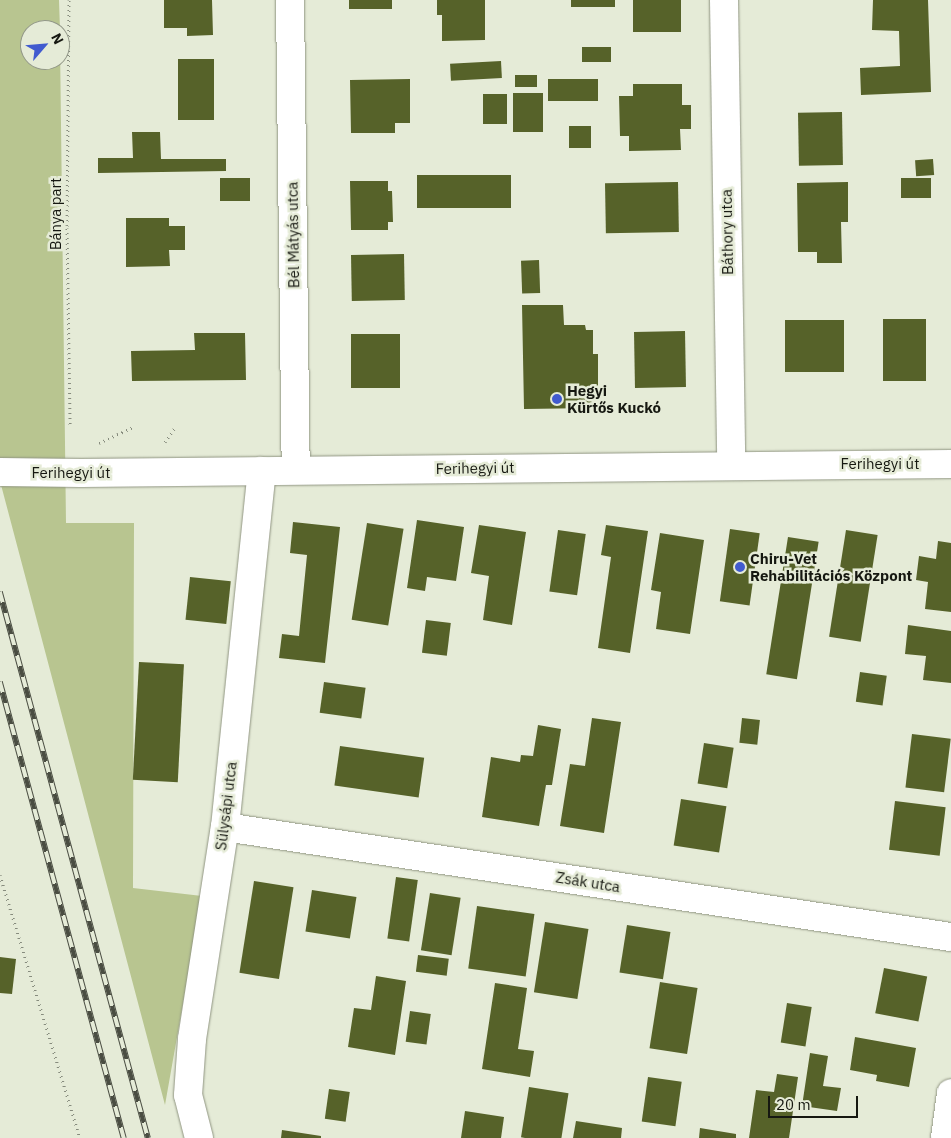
<!DOCTYPE html>
<meta charset="utf-8">
<style>
body{margin:0}
#map{position:relative;width:951px;height:1138px;overflow:hidden;background:#e5ebd7;font-family:"IBM Plex Sans",sans-serif}
div>[style]{position:absolute}
.green>*{inset:0;background:#b8c590}
.building>*{inset:0;background:#566229;transform-origin:0 0}
.path>*{height:3px;margin-top:-1.5px;transform-origin:0;background:repeating-linear-gradient(90deg,#868b7d 0 1px,transparent 0 5px)}
.roads{filter:drop-shadow(0 0 1px #909582) drop-shadow(0 0 1px #909582)}
.minor>*{height:28px;margin:-14px;padding:0 14px;transform-origin:14px;border-radius:14px;background:#fff}
.secondary>*{height:28px;margin:-14px;padding:0 14px;transform-origin:14px;border-radius:14px;background:#fff}
.rail>*{height:5.5px;margin-top:-2.75px;transform-origin:0;background:repeating-linear-gradient(90deg,#e5ebd7 0 11px,#4a4d42 0 22px);box-sizing:border-box;border-block:1px solid #4a4d42}
.dots>*{width:14px;height:14px;translate:-50% -50%;box-sizing:border-box;border:2px solid #e5ebd7;border-radius:50%}
span{translate:-50% -50%;white-space:nowrap;text-align:center;line-height:1.15;-webkit-text-stroke:5px #e5ebd7;paint-order:stroke}
.street-label{font-size:15px;color:#161811}
.poi-label{font-size:15px;color:#161811;font-weight:700}
.left{translate:0 -50%;text-align:left}
.north{position:absolute;left:20px;top:20px;width:50px;height:50px;box-sizing:border-box;background:#e5ebd7;border:1px solid #929788;border-radius:50%;rotate:63deg;font-size:14px;font-weight:700;line-height:20px;text-align:center;color:#161811}
.north::after{content:'';display:block;margin:auto;width:18px;height:22px;background:#415bcf;clip-path:polygon(50% 0,100% 100%,50% 72%,0 100%)}
.scale{position:absolute;left:768px;top:1096px;width:90px;height:22px;box-sizing:border-box;border:2px solid #161811;border-top:0;padding-left:6px;font-size:15px;line-height:18px;white-space:nowrap;color:#161811;-webkit-text-stroke:4px #e5ebd7;paint-order:stroke}
</style>
<div id="map">
<div class="green">
<div style="clip-path:polygon(0 0,59px 0,60px 30px,30px 30px,30px 60px,60px 60px,60px 44px,66px 523px,134px 523px,133px 888px,202px 896px,165px 1105px,0 481px)"></div>
</div>
<div class="building">
<div style="clip-path:polygon(164px 0,212px 0,213px 35px,187px 36px,187px 28px,164px 28px)"></div>
<div style="left:349px;top:0;width:43px;height:9px"></div>
<div style="clip-path:polygon(437px 0,485px 0,485px 40px,442px 41px,442px 15px,437px 15px)"></div>
<div style="left:571px;top:0;width:44px;height:7px"></div>
<div style="left:633px;top:0;width:48px;height:32px"></div>
<div style="clip-path:polygon(873px 0,928px 0,931px 92px,861px 95px,860px 68px,900px 66px,899px 31px,872px 30px)"></div>
<div style="left:582px;top:47px;width:29px;height:15px"></div>
<div style="left:178px;top:59px;width:36px;height:61px"></div>
<div style="left:501px;top:61px;width:17px;height:51px;rotate:87deg"></div>
<div style="left:515px;top:75px;width:22px;height:12px"></div>
<div style="clip-path:polygon(410px 79px,410px 123px,395px 123px,395px 133px,351px 133px,350px 80px)"></div>
<div style="left:548px;top:79px;width:50px;height:22px"></div>
<div style="clip-path:polygon(633px 84px,682px 84px,682px 105px,691px 105px,691px 129px,680px 129px,681px 150px,629px 151px,629px 136px,620px 136px,619px 96px,633px 96px)"></div>
<div style="left:513px;top:93px;width:30px;height:39px"></div>
<div style="left:483px;top:94px;width:24px;height:30px"></div>
<div style="left:842px;top:112px;width:53px;height:44px;rotate:89deg"></div>
<div style="left:569px;top:126px;width:22px;height:22px"></div>
<div style="clip-path:polygon(132px 132px,160px 132px,161px 159px,226px 159px,226px 171px,98px 173px,98px 158px,133px 158px)"></div>
<div style="left:933px;top:159px;width:16px;height:18px;rotate:86deg"></div>
<div style="left:511px;top:175px;width:33px;height:94px;rotate:90deg"></div>
<div style="left:220px;top:178px;width:30px;height:23px"></div>
<div style="left:901px;top:178px;width:30px;height:20px"></div>
<div style="clip-path:polygon(350px 181px,388px 181px,388px 191px,392px 191px,393px 222px,388px 222px,388px 230px,351px 230px)"></div>
<div style="left:678px;top:182px;width:50px;height:73px;rotate:89deg"></div>
<div style="clip-path:polygon(848px 182px,848px 222px,841px 222px,842px 263px,817px 263px,817px 252px,798px 252px,797px 183px)"></div>
<div style="clip-path:polygon(126px 218px,169px 218px,169px 226px,185px 226px,185px 250px,169px 250px,170px 266px,126px 267px)"></div>
<div style="left:404px;top:254px;width:46px;height:53px;rotate:89deg"></div>
<div style="left:539px;top:260px;width:33px;height:18px;rotate:88deg"></div>
<div style="clip-path:polygon(522px 305px,563px 305px,564px 325px,585px 325px,586px 330px,593px 330px,593px 354px,598px 354px,598px 388px,592px 388px,593px 408px,524px 409px)"></div>
<div style="left:883px;top:319px;width:43px;height:62px"></div>
<div style="left:785px;top:320px;width:59px;height:52px"></div>
<div style="left:685px;top:331px;width:56px;height:51px;rotate:89deg"></div>
<div style="clip-path:polygon(194px 333px,245px 333px,246px 380px,132px 381px,131px 351px,195px 350px)"></div>
<div style="left:351px;top:334px;width:49px;height:54px"></div>
<div style="clip-path:polygon(417px 520px,464px 527px,456px 581px,427px 577px,425px 591px,407px 588px)"></div>
<div style="clip-path:polygon(293px 522px,340px 527px,325px 663px,279px 658px,282px 634px,299px 636px,307px 555px,290px 553px)"></div>
<div style="left:367px;top:523px;width:37px;height:98px;rotate:9deg"></div>
<div style="clip-path:polygon(479px 525px,526px 532px,512px 625px,483px 620px,489px 576px,471px 573px)"></div>
<div style="clip-path:polygon(606px 525px,648px 531px,630px 653px,598px 648px,611px 557px,601px 555px)"></div>
<div style="left:730px;top:529px;width:30px;height:73px;rotate:8deg"></div>
<div style="left:558px;top:530px;width:28px;height:62px;rotate:8deg"></div>
<div style="left:846px;top:530px;width:32px;height:108px;rotate:9deg"></div>
<div style="clip-path:polygon(660px 533px,704px 540px,690px 634px,656px 629px,661px 592px,651px 590px)"></div>
<div style="left:788px;top:537px;width:31px;height:139px;rotate:9deg"></div>
<div style="clip-path:polygon(938px 541px,951px 543px,951px 612px,925px 609px,928px 582px,916px 580px,919px 556px,936px 559px)"></div>
<div style="left:190px;top:577px;width:41px;height:43px;rotate:6deg"></div>
<div style="left:426px;top:620px;width:25px;height:33px;rotate:7deg"></div>
<div style="clip-path:polygon(908px 625px,951px 631px,951px 683px,923px 680px,926px 656px,905px 654px)"></div>
<div style="left:139px;top:662px;width:45px;height:118px;rotate:3deg"></div>
<div style="left:860px;top:672px;width:27px;height:30px;rotate:8deg"></div>
<div style="left:324px;top:682px;width:42px;height:31px;rotate:8deg"></div>
<div style="clip-path:polygon(592px 718px,621px 722px,604px 833px,560px 826px,570px 764px,585px 766px)"></div>
<div style="left:742px;top:718px;width:18px;height:25px;rotate:6deg"></div>
<div style="clip-path:polygon(538px 725px,561px 729px,552px 785px,546px 785px,539px 826px,482px 817px,491px 757px,520px 762px,521px 755px,533px 756px)"></div>
<div style="left:912px;top:734px;width:39px;height:54px;rotate:7deg"></div>
<div style="left:704px;top:743px;width:30px;height:41px;rotate:9deg"></div>
<div style="left:340px;top:746px;width:85px;height:40px;rotate:8deg"></div>
<div style="left:681px;top:799px;width:46px;height:47px;rotate:9deg"></div>
<div style="left:895px;top:801px;width:51px;height:49px;rotate:7deg"></div>
<div style="left:396px;top:877px;width:22px;height:62px;rotate:8deg"></div>
<div style="left:254px;top:881px;width:40px;height:93px;rotate:9deg"></div>
<div style="left:312px;top:890px;width:45px;height:42px;rotate:9deg"></div>
<div style="left:430px;top:893px;width:31px;height:58px;rotate:9deg"></div>
<div style="left:477px;top:906px;width:58px;height:63px;rotate:8deg"></div>
<div style="left:545px;top:922px;width:44px;height:71px;rotate:9deg"></div>
<div style="left:627px;top:925px;width:44px;height:48px;rotate:9deg"></div>
<div style="left:418px;top:955px;width:31px;height:17px;rotate:7deg"></div>
<div style="clip-path:polygon(0 957px,16px 959px,12px 994px,0 993px)"></div>
<div style="left:884px;top:968px;width:44px;height:46px;rotate:11deg"></div>
<div style="clip-path:polygon(376px 976px,406px 981px,395px 1055px,348px 1047px,354px 1008px,371px 1010px)"></div>
<div style="left:660px;top:982px;width:38px;height:67px;rotate:9deg"></div>
<div style="clip-path:polygon(495px 983px,527px 988px,518px 1049px,534px 1051px,530px 1077px,482px 1069px)"></div>
<div style="left:787px;top:1003px;width:25px;height:40px;rotate:9deg"></div>
<div style="left:410px;top:1011px;width:21px;height:31px;rotate:8deg"></div>
<div style="clip-path:polygon(855px 1037px,916px 1048px,909px 1087px,876px 1081px,877px 1075px,850px 1070px)"></div>
<div style="clip-path:polygon(810px 1053px,828px 1056px,823px 1086px,841px 1088px,837px 1111px,802px 1106px)"></div>
<div style="clip-path:polygon(777px 1074px,798px 1077px,789px 1138px,749px 1138px,756px 1090px,774px 1092px)"></div>
<div style="left:648px;top:1077px;width:34px;height:45px;rotate:8deg"></div>
<div style="left:529px;top:1087px;width:40px;height:51px;rotate:9deg"></div>
<div style="left:329px;top:1089px;width:21px;height:30px;rotate:8deg"></div>
<div style="clip-path:polygon(465px 1111px,504px 1117px,501px 1138px,461px 1138px)"></div>
<div style="clip-path:polygon(576px 1121px,622px 1128px,621px 1138px,573px 1138px)"></div>
<div style="clip-path:polygon(700px 1128px,736px 1134px,736px 1138px,699px 1138px)"></div>
<div style="clip-path:polygon(282px 1130px,321px 1136px,321px 1138px,281px 1138px)"></div>
</div>
<div class="path">
<div style="left:69px;top:0;width:228px;rotate:90.5deg"></div>
<div style="left:67px;top:228px;width:199px;rotate:89.1deg"></div>
<div style="left:165px;top:442px;width:18px;rotate:-56deg"></div>
<div style="left:99px;top:443px;width:38px;rotate:-25deg"></div>
<div style="left:0;top:875px;width:275px;rotate:73.1deg"></div>
</div>
<div class="roads">
<div class="minor">
<div style="left:290px;top:0;width:470px;rotate:89.3deg"></div>
<div style="left:724px;top:0;width:465px;rotate:89.1deg"></div>
<div style="left:225px;top:827px;width:734px;rotate:8.62deg"></div>
<div style="left:199px;top:1138px;width:44px;rotate:-104.3deg"></div>
<div style="left:188px;top:1095px;width:56px;rotate:-85.9deg"></div>
<div style="left:192px;top:1039px;width:215px;rotate:-81.2deg"></div>
<div style="left:225px;top:827px;width:358px;rotate:-84.1deg"></div>
<div style="left:945px;top:1138px;width:45px;rotate:-82.4deg"></div>
</div>
<div class="secondary">
<div style="left:0;top:472px;width:81px;rotate:0.7deg"></div>
<div style="left:81px;top:473px;width:870px;rotate:-0.59deg"></div>
</div>
</div>
<div class="rail">
<div style="left:0;top:592px;width:566px;rotate:74.83deg"></div>
<div style="left:0;top:682px;width:473px;rotate:74.8deg"></div>
</div>
<div class="dots">
<div style="left:557px;top:399px;background:#415bcf"></div>
<div style="left:740px;top:567px;background:#415bcf"></div>
</div>
<div class="street-label">
<span style="left:56px;top:214px;rotate:-90deg">Bánya part</span>
<span style="left:727px;top:232px;rotate:-91deg">Báthory utca</span>
<span style="left:293px;top:235px;rotate:-91deg">Bél Mátyás utca</span>
<span style="left:880px;top:464px">Ferihegyi út</span>
<span style="left:475px;top:468px;rotate:-1deg">Ferihegyi út</span>
<span style="left:71px;top:473px">Ferihegyi út</span>
<span style="left:226px;top:806px;rotate:-83deg">Sülysápi utca</span>
<span style="left:588px;top:882px;rotate:9deg">Zsák utca</span>
</div>
<div class="poi-label">
<span class="left" style="left:567px;top:399px">Hegyi<br>Kürtős Kuckó</span>
<span class="left" style="left:750px;top:567px">Chiru-Vet<br>Rehabilitációs Központ</span>
</div>
<div class="north">N</div>
<div class="scale">20 m</div>
</div>
